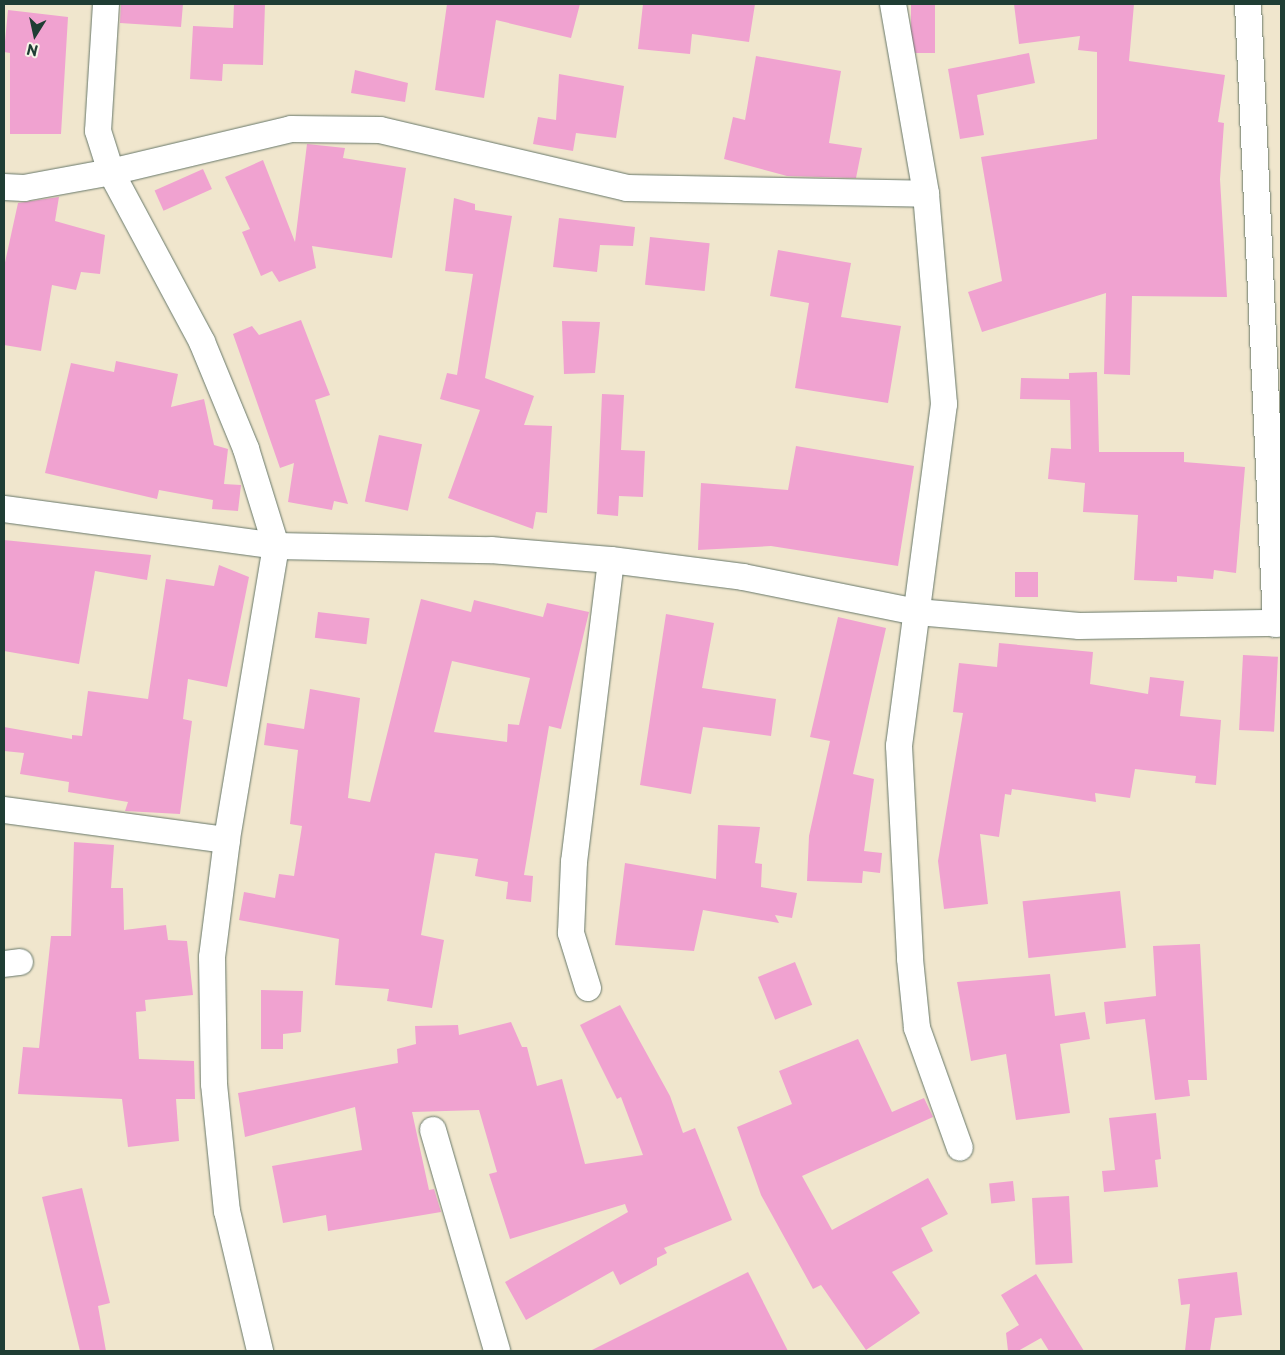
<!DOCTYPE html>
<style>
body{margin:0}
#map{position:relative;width:1285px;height:1355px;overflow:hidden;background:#f0e6cd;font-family:"Playpen Sans",sans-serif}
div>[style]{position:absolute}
.building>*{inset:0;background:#f0a2d0;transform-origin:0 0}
.roads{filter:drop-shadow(0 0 1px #68786a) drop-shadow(0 0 1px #68786a)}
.minor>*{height:26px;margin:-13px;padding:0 13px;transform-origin:13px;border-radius:13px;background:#fff}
span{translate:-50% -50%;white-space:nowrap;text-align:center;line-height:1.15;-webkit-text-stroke:5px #f7f3e8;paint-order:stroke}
.frame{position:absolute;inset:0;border:5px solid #1f3d34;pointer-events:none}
.north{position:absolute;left:10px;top:10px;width:50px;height:50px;-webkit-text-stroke:4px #f7f3e8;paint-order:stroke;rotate:190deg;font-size:14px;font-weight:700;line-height:20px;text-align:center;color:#1f3d34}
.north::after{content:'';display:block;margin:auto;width:18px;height:22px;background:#1f3d34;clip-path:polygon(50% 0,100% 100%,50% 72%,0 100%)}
</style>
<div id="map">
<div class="building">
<div style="clip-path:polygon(121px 4px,183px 4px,181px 27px,120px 23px)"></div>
<div style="clip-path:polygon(234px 4px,265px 4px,263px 65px,223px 64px,222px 81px,190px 79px,193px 26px,233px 28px)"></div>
<div style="clip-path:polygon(447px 4px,580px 4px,571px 38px,496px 20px,484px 98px,435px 90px)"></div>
<div style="clip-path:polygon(643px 4px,755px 4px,749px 42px,692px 34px,690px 54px,638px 49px)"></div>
<div style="left:911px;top:4px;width:24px;height:49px"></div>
<div style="clip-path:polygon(1014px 4px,1134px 4px,1129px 61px,1225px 75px,1218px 122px,1224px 123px,1220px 179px,1227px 297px,1132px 296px,1130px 375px,1104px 374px,1106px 293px,982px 332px,968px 292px,1002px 281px,981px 157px,1097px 139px,1097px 52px,1078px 50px,1080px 36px,1019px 44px)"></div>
<div style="clip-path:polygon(8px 10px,68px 17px,61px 134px,10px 134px,10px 53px,4px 52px)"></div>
<div style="clip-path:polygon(1029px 53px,1035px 83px,977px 95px,984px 135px,960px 139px,948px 69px)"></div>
<div style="clip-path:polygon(756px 56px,841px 71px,829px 143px,862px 148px,856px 178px,787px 176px,724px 159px,733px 117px,745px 120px)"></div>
<div style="clip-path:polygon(355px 70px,408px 83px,405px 102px,351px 93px)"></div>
<div style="clip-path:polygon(559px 74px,624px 86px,616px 138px,576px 133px,573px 151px,533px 144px,538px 117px,556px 120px)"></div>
<div style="clip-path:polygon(307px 144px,345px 148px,343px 158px,406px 168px,392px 258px,312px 246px,316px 268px,279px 282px,272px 271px,261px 276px,242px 232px,250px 229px,225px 177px,263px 160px,295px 242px)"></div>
<div style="left:203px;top:169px;width:22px;height:53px;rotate:66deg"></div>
<div style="clip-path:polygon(59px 197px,55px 221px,105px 235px,100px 274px,81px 272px,76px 290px,52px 285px,41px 351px,4px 345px,4px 267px,18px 203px)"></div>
<div style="clip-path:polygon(454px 198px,475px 204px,475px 210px,512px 216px,485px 378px,534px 396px,524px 425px,552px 426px,547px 513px,536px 512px,533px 529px,448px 498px,480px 410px,440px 399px,447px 373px,457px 375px,473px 274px,445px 271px)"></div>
<div style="clip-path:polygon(559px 218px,635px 227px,633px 246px,600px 245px,597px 272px,553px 267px)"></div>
<div style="left:650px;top:237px;width:60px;height:48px;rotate:6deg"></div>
<div style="clip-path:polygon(778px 250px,851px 263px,841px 317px,901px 326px,888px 403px,795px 388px,809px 303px,770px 296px)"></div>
<div style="clip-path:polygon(301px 320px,330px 395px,315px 400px,348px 504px,334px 501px,332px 510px,288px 502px,294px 463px,280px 468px,233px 334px,252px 326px,259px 335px)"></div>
<div style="clip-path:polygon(562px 321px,600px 322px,595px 373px,564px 374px)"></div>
<div style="clip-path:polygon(116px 361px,178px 374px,171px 407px,204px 399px,214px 445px,228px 449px,224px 484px,241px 485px,238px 511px,212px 509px,213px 500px,159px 490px,157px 499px,45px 473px,71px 363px,114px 372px)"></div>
<div style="clip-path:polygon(1097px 372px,1099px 452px,1184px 452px,1184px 462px,1245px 467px,1236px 573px,1214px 570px,1213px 579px,1177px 576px,1177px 582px,1134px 580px,1138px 515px,1083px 512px,1085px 483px,1048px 479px,1051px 448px,1071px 449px,1070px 400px,1020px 399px,1021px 378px,1069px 379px,1069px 373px)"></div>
<div style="clip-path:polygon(602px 394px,624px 395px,621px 450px,645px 451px,643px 497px,619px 496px,618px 516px,597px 514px)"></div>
<div style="left:379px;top:435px;width:44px;height:68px;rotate:12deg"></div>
<div style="clip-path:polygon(796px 446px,914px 466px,898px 566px,771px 546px,698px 550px,701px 483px,788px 490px)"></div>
<div style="clip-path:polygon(4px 540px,151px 555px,147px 580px,95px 571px,79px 664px,4px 651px)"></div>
<div style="clip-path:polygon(219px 565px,249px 577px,227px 687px,188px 679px,183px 719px,192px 721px,180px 814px,125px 811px,128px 802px,68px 792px,69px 782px,20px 774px,24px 753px,4px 751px,4px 727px,72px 739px,72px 735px,82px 736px,88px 691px,148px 699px,166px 579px,214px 586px)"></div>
<div style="left:1015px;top:572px;width:23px;height:25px"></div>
<div style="clip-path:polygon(evenodd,421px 599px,471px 612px,474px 600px,543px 617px,547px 603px,589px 612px,561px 729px,549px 726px,524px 875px,533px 876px,531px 902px,506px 899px,508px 882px,475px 876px,478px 859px,435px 853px,421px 935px,444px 940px,432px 1008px,387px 1001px,389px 989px,335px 985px,339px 939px,239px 920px,244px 892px,275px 898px,279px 874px,294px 876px,302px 826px,290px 824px,298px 750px,264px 745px,267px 723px,304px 729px,310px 689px,360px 698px,348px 798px,370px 802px,421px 599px,452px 661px,530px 678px,519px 725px,508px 724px,507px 742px,434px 732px,452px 661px)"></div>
<div style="left:318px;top:612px;width:52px;height:26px;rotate:7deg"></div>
<div style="clip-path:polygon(666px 614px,714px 623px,702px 688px,776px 699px,771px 736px,703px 727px,691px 794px,640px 785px)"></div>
<div style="clip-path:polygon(838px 617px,886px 628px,853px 774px,874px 779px,864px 851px,882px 853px,880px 873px,863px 871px,862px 883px,807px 881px,809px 836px,830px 741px,810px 737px)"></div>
<div style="clip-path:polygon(999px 643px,1093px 652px,1090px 684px,1148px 694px,1150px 677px,1184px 681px,1180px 716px,1221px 720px,1216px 785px,1195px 783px,1196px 776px,1135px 769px,1130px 798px,1095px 793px,1096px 802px,1012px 789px,1011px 795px,1005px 794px,999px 837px,980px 834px,988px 904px,944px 909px,938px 861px,963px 713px,953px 712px,959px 663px,997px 667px)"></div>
<div style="left:1243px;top:655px;width:35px;height:75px;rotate:3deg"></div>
<div style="clip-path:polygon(718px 825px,760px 827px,755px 863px,762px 864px,761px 887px,797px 893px,792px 918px,775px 915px,779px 923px,703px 910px,694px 951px,615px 945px,625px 863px,716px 879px)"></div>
<div style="clip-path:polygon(74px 842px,114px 845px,111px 888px,123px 888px,124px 930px,166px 925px,168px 940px,187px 941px,193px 995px,145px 1000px,146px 1011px,136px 1012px,139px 1059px,194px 1061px,195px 1099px,176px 1099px,179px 1141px,128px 1147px,122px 1099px,18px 1094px,23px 1047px,39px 1048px,51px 936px,71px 936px)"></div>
<div style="left:1120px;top:891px;width:57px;height:98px;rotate:84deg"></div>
<div style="clip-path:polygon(1200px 944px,1207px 1080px,1188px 1080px,1190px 1096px,1155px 1100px,1145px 1019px,1106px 1024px,1104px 1002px,1156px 996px,1153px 946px)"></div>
<div style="left:795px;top:962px;width:46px;height:40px;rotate:68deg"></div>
<div style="clip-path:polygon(1050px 974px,1055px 1016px,1085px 1012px,1090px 1039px,1060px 1044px,1070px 1113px,1016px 1120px,1006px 1054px,971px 1061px,957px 982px)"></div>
<div style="clip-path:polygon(261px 990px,303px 991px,301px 1032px,283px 1034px,283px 1049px,261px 1049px)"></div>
<div style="clip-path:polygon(620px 1005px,670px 1096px,683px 1133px,695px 1128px,732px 1220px,664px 1248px,667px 1253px,657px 1258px,657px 1265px,620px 1285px,613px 1271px,526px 1320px,505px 1282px,628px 1212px,625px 1204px,510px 1239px,489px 1174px,497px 1172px,479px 1110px,412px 1112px,429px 1190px,434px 1189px,441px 1212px,328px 1231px,326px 1215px,283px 1223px,272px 1166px,362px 1150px,355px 1107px,245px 1137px,238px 1093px,398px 1063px,397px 1049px,416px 1044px,415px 1026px,458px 1025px,459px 1035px,511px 1022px,522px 1047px,527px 1047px,537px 1086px,562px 1079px,585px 1164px,643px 1155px,621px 1097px,617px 1099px,580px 1025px)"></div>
<div style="clip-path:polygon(858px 1039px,892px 1112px,924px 1098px,933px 1117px,802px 1176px,832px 1230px,928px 1178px,948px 1214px,921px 1228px,933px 1251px,892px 1272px,920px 1313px,866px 1350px,821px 1285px,813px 1289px,761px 1195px,737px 1127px,792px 1104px,779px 1071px)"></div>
<div style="clip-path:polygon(1156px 1113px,1161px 1159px,1155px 1160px,1158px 1187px,1104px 1192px,1102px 1171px,1115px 1170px,1109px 1118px)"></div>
<div style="left:1013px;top:1181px;width:20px;height:24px;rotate:84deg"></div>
<div style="clip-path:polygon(82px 1188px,110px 1303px,98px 1306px,106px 1351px,80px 1351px,42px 1197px)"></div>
<div style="left:1069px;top:1196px;width:67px;height:37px;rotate:87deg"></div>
<div style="clip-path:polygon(748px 1272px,788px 1351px,590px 1351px)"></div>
<div style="clip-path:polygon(1237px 1272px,1242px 1315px,1215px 1318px,1210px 1351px,1185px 1351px,1190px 1304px,1181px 1305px,1178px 1279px)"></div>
<div style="clip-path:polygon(1036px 1274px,1084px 1351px,1049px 1351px,1041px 1338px,1018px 1351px,1008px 1351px,1006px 1333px,1019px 1325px,1001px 1295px)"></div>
</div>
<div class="roads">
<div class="minor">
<div style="left:106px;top:4px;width:127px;rotate:93.6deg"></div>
<div style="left:98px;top:131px;width:43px;rotate:72.4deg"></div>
<div style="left:111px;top:172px;width:193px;rotate:61.8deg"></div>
<div style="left:202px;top:342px;width:116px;rotate:67.6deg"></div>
<div style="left:246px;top:449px;width:102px;rotate:72.8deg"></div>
<div style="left:276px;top:546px;width:298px;rotate:99.5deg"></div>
<div style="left:227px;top:840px;width:118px;rotate:97.3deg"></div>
<div style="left:212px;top:957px;width:127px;rotate:89.1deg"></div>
<div style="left:214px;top:1084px;width:128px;rotate:84.2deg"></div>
<div style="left:227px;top:1211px;width:144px;rotate:76.7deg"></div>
<div style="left:893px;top:4px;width:193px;rotate:80.1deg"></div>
<div style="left:926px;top:194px;width:211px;rotate:85.1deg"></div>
<div style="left:944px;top:404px;width:345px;rotate:97.5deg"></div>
<div style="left:899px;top:746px;width:213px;rotate:87deg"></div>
<div style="left:910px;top:959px;width:69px;rotate:84.2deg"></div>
<div style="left:917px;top:1028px;width:127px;rotate:70.3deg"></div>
<div style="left:1248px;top:4px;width:621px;rotate:87.41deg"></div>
<div style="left:4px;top:187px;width:20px;rotate:3deg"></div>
<div style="left:24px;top:188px;width:88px;rotate:-10.4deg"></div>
<div style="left:111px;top:172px;width:185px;rotate:-13.4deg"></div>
<div style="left:291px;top:129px;width:89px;rotate:0.6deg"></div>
<div style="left:380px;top:130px;width:254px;rotate:13.2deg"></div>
<div style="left:627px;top:188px;width:299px;rotate:1.1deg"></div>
<div style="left:4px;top:509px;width:275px;rotate:7.7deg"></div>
<div style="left:276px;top:546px;width:215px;rotate:1.1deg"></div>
<div style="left:491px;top:550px;width:120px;rotate:4.8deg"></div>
<div style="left:611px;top:560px;width:133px;rotate:7.3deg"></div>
<div style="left:743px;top:577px;width:177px;rotate:11.4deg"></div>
<div style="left:917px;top:612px;width:163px;rotate:4.9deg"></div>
<div style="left:1079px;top:626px;width:202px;rotate:-0.9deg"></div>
<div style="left:4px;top:810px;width:225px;rotate:7.7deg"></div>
<div style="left:4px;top:964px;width:16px;rotate:-7deg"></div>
<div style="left:588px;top:988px;width:58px;rotate:-107.2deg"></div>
<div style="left:571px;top:933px;width:71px;rotate:-87.6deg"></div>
<div style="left:574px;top:862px;width:304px;rotate:-83deg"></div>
<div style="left:433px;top:1130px;width:230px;rotate:73.8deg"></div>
</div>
</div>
<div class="frame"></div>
<div class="north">N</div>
</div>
